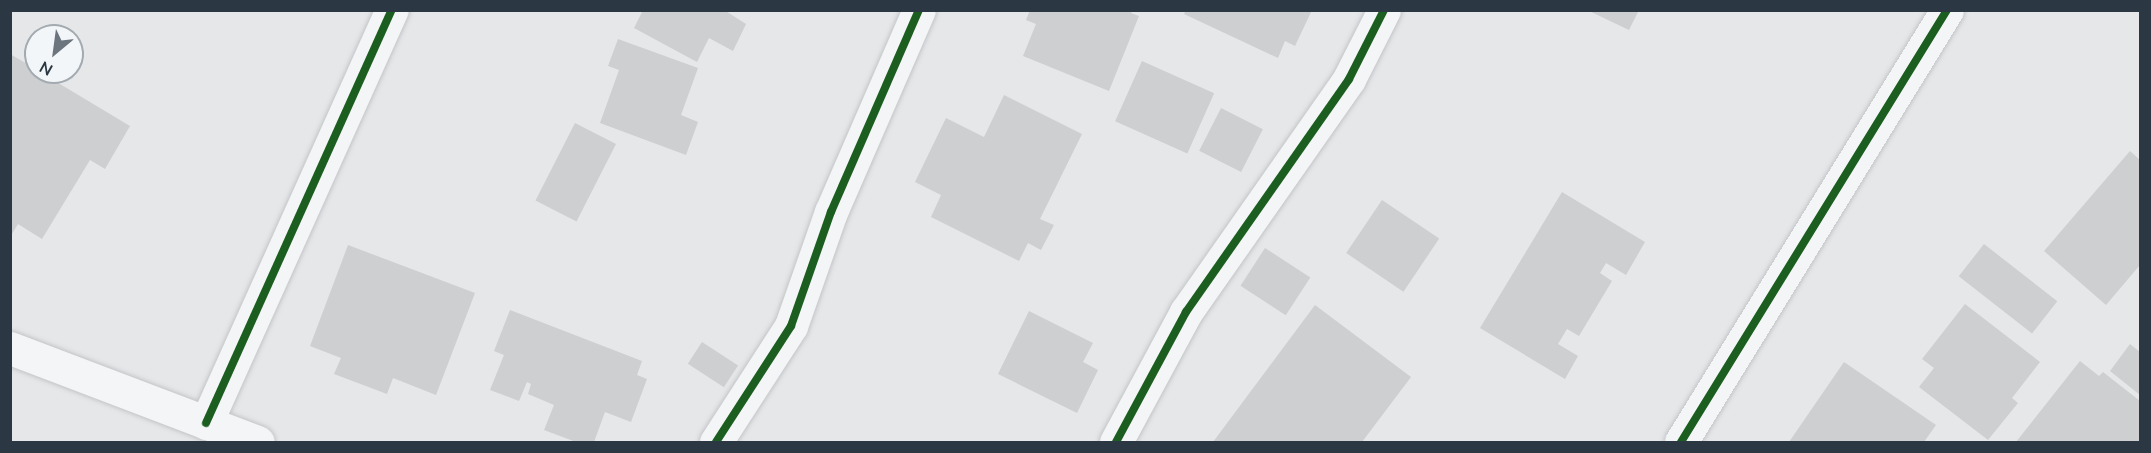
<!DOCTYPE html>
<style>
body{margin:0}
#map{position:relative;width:2151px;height:453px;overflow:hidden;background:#e5e7e9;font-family:"Nunito Sans",sans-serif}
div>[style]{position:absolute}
.building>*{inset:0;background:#cdcfd1;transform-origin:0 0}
.roads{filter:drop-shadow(0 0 2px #c3c5c7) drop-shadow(0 0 2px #c3c5c7)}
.street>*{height:33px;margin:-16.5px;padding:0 16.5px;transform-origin:16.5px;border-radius:16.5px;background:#f4f5f6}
.cycleway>*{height:8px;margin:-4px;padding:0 4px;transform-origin:4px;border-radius:4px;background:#1b5e20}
span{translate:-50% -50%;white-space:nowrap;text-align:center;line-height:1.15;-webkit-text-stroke:4.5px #f3f6f8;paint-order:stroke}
.frame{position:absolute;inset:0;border:12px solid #2b3843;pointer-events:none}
.north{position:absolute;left:24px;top:24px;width:60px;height:60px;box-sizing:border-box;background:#f3f6f8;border:2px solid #a3aab0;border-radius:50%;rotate:209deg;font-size:16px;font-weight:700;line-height:24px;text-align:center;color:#2b3843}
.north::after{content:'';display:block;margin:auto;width:21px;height:27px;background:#6c757d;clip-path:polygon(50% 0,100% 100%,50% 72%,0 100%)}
</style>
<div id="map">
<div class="building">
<div style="clip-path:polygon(643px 10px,724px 10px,746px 24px,733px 51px,709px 38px,697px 62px,634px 28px)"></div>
<div style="clip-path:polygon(1030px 10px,1132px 10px,1131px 13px,1139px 16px,1109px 91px,1023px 56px,1036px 24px,1026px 20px)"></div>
<div style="clip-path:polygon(1186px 10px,1312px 10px,1295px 46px,1285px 41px,1278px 58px,1184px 14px)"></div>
<div style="clip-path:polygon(1587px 10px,1639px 10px,1629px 30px)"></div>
<div style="clip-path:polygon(618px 39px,698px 68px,681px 115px,698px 122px,686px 155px,600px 123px,619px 70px,608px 66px)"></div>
<div style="clip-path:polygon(10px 54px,36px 69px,36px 72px,40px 72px,130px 126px,105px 169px,90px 160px,42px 239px,18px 224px,10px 237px)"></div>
<div style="left:1142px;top:61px;width:79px;height:66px;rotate:24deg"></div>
<div style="clip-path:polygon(1004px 95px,1082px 134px,1040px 219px,1054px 225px,1041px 250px,1028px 243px,1019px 261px,931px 217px,941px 195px,915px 182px,946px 118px,984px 137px)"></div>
<div style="left:1221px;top:108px;width:47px;height:48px;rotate:27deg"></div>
<div style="left:575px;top:123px;width:46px;height:87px;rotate:27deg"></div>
<div style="clip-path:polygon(2130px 151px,2140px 160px,2140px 265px,2106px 305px,2044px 251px)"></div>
<div style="clip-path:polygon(1562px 192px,1645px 242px,1626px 275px,1606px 263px,1600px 273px,1612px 281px,1579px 336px,1567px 329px,1558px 344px,1578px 356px,1565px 379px,1480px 328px)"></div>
<div style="left:1382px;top:200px;width:69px;height:64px;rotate:34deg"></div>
<div style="left:1984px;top:244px;width:93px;height:41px;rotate:38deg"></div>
<div style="clip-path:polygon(348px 245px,475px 293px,436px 395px,393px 378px,387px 394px,334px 374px,341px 358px,310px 346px)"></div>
<div style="left:1265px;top:248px;width:54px;height:45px;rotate:33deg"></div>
<div style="clip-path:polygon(1965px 304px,2040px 362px,2012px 398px,2018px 403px,1988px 440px,1919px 387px,1934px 368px,1922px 359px)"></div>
<div style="clip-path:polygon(1315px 305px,1411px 377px,1362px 442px,1213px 442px)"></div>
<div style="clip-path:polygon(510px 310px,642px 361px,637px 375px,647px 379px,631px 422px,605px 412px,594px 442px,576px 442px,544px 430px,554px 405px,528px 394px,531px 384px,527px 382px,519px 401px,490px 390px,504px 355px,494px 351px)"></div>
<div style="clip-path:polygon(1029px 311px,1093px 343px,1083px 362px,1098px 370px,1077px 413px,998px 374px)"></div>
<div style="left:702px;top:342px;width:43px;height:26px;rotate:33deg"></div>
<div style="clip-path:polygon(2130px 344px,2140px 352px,2140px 395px,2110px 371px)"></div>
<div style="clip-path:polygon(2080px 361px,2099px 376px,2103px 372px,2140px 401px,2140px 442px,2016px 442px)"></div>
<div style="clip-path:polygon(1844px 362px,1936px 425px,1924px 442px,1789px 442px)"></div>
</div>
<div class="roads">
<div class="street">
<div style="left:10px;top:348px;width:265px;rotate:20.8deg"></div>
<div style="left:206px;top:423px;width:453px;rotate:-65.8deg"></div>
<div style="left:716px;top:442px;width:138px;rotate:-57.1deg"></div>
<div style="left:791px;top:326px;width:121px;rotate:-70.7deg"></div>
<div style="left:831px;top:212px;width:220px;rotate:-66.5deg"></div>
<div style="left:1116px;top:442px;width:148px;rotate:-61.7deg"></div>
<div style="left:1186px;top:312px;width:284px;rotate:-55deg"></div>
<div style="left:1349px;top:79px;width:77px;rotate:-63.1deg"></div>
<div style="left:1681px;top:442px;width:507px;rotate:-58.38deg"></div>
</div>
</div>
<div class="cycleway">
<div style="left:206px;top:423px;width:453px;rotate:-65.8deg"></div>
<div style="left:716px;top:442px;width:138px;rotate:-57.1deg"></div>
<div style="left:791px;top:326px;width:121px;rotate:-70.7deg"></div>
<div style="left:831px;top:212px;width:220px;rotate:-66.5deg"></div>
<div style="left:1116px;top:442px;width:148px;rotate:-61.7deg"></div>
<div style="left:1186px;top:312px;width:284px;rotate:-55deg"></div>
<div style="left:1349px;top:79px;width:77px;rotate:-63.1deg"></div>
<div style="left:1681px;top:442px;width:507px;rotate:-58.38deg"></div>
</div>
<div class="frame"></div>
<div class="north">N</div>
</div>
